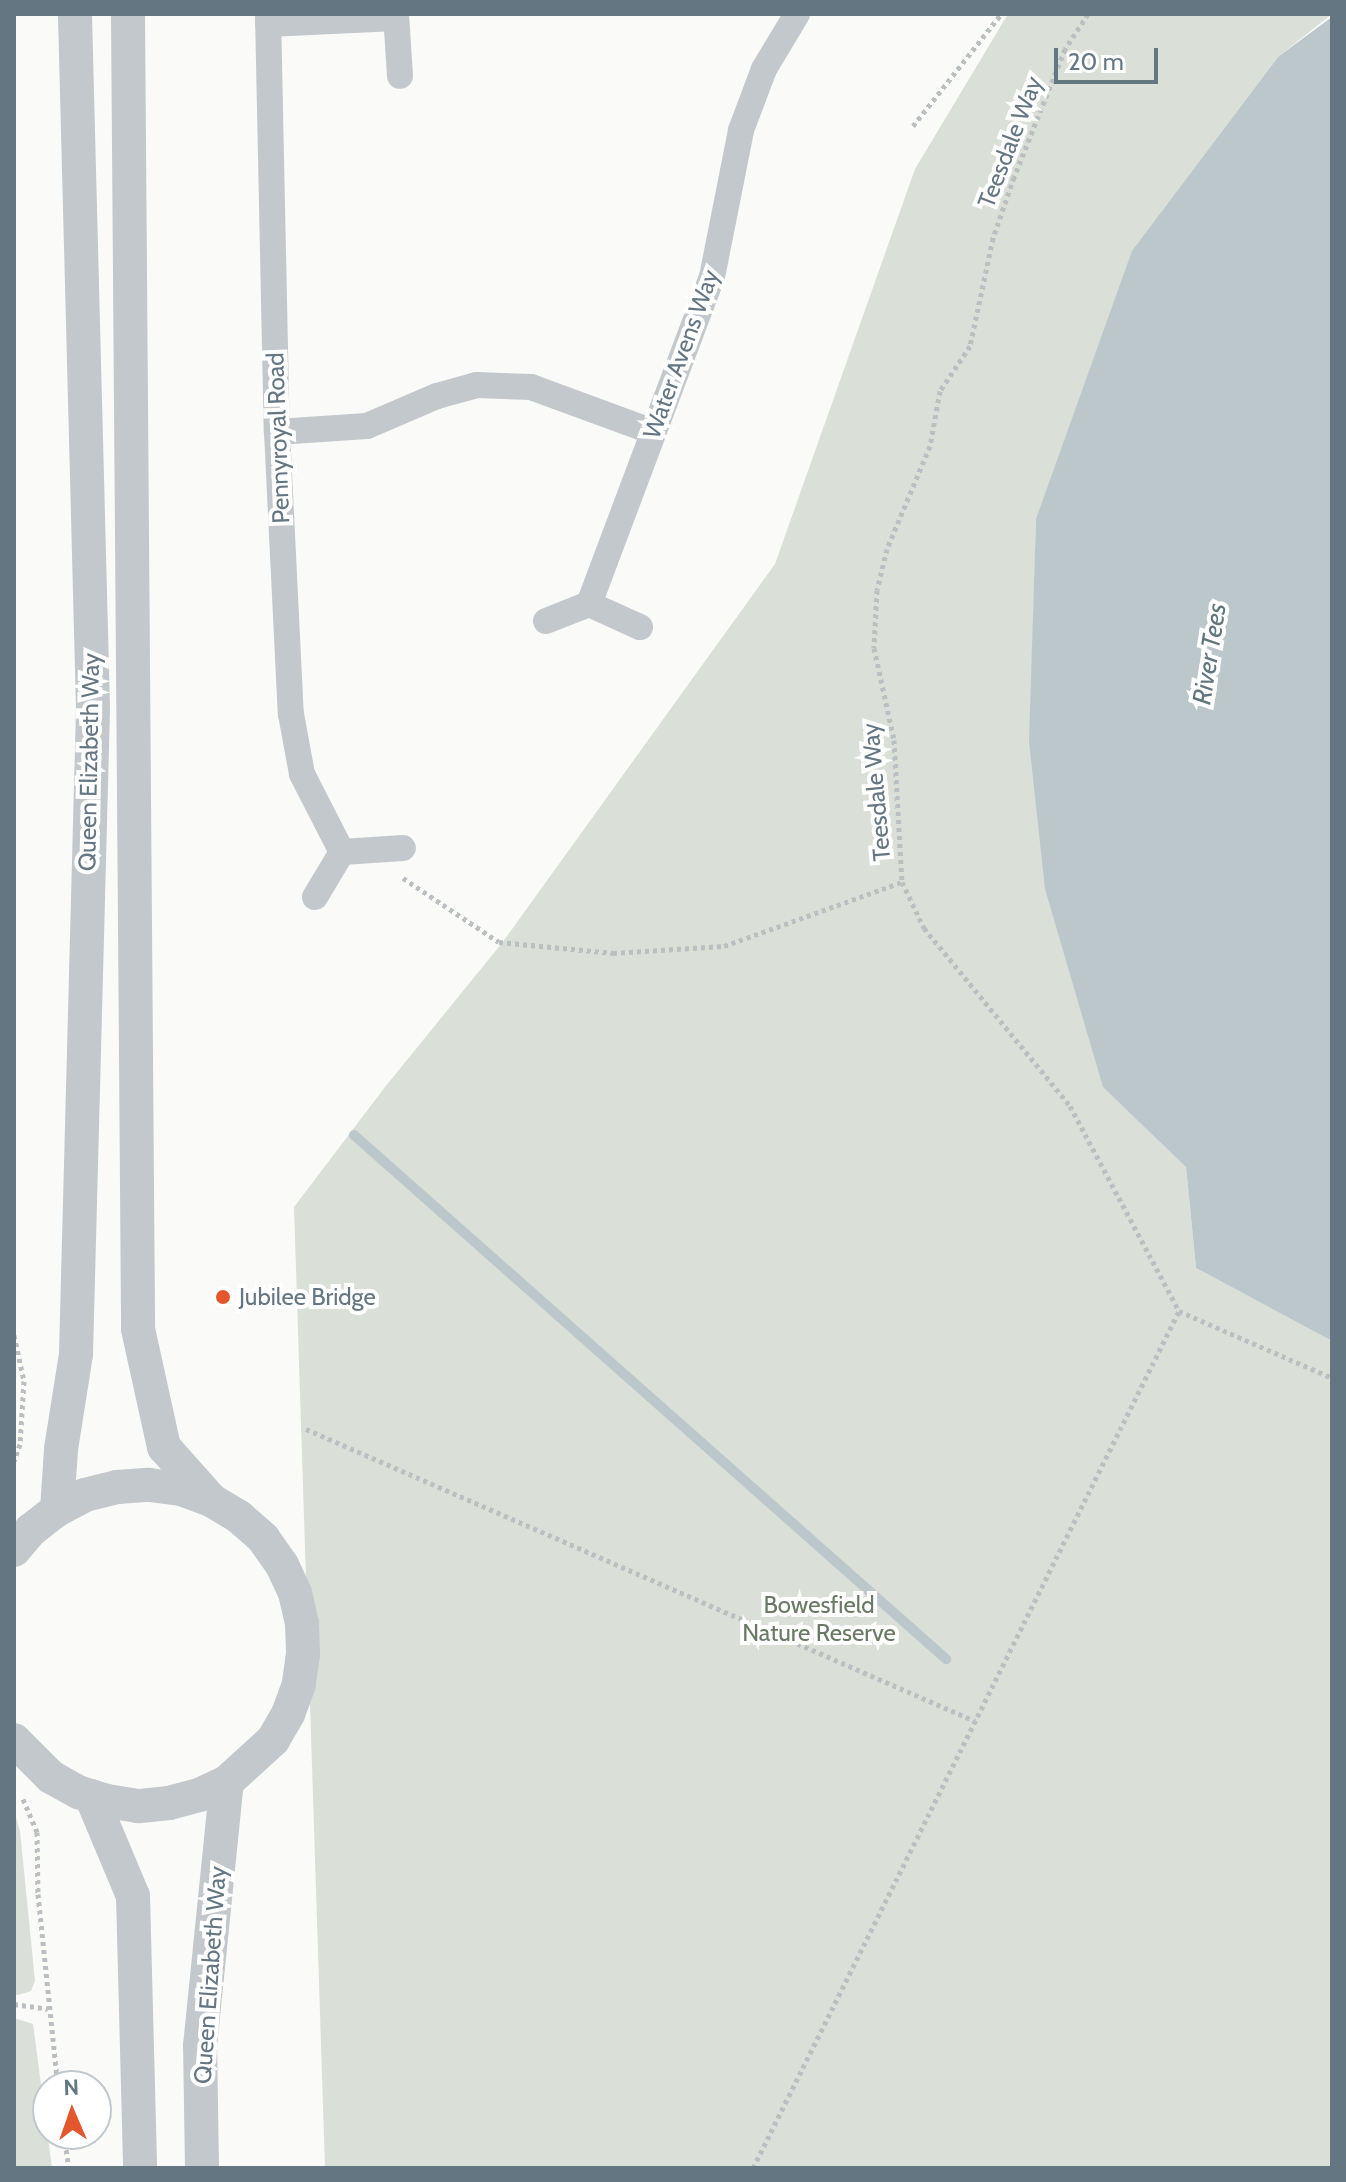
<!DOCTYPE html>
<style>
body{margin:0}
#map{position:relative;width:1346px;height:2182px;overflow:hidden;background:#fafaf8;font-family:Cabin,sans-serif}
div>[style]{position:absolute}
.green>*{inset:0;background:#dadfd7}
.water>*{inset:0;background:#bbc7cb}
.stream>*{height:10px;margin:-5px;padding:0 5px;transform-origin:5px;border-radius:5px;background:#bbc7cb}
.path>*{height:5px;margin-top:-2.5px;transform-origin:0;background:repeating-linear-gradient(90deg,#bbbfc2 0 4px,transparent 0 8px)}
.minor>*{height:26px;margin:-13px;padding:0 13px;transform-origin:13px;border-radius:13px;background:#c3c8cc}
.tertiary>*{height:34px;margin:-17px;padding:0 17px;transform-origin:17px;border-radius:17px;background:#c3c8cc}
.dots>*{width:22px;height:22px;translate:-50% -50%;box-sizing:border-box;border:4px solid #fff;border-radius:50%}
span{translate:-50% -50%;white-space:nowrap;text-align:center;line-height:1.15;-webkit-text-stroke:8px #fff;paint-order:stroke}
.street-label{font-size:24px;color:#657683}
.poi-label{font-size:24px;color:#657683}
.left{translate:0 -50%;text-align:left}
.park-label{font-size:24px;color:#687a64}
.water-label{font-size:26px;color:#60757c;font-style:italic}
.frame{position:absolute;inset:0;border:16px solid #657683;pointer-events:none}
.north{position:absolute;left:32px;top:2070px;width:80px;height:80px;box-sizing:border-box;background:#fff;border:2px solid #c1c8cd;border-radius:50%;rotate:358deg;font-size:22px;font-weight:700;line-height:32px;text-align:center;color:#657683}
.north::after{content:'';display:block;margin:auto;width:28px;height:36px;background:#e4572e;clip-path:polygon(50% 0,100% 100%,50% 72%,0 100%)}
.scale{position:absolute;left:1054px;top:48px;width:104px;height:36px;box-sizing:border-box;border:4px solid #657683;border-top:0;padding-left:10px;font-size:24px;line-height:28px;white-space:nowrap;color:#657683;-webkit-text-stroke:6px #fff;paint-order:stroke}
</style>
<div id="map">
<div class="green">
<div style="clip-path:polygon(1008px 14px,1332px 14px,1279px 56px,1036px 519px,1031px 699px,1034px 746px,1138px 1120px,1186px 1167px,1196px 1268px,1332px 1341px,1332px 2168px,325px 2168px,294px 1207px,385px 1087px,502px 943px,775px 564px,915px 169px)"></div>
<div style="clip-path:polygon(14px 1811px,20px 1831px,35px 1981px,31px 1991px,18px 1995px,14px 1994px)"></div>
<div style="clip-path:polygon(14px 2018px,33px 2024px,52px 2168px,14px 2168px)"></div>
</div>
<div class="water">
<div style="clip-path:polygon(1332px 17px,1332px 1341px,1196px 1268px,1186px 1167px,1103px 1087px,1045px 889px,1029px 741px,1036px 519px,1132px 251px,1279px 56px)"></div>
</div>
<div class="stream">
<div style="left:354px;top:1135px;width:791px;rotate:41.51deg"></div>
</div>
<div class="path">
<div style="left:1088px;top:14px;width:42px;rotate:123.3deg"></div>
<div style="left:1065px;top:49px;width:138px;rotate:111.7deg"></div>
<div style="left:1014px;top:177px;width:65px;rotate:109deg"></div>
<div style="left:993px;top:238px;width:110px;rotate:102deg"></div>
<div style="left:970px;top:346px;width:54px;rotate:123.7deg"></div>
<div style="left:940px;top:391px;width:56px;rotate:100.3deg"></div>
<div style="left:930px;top:446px;width:112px;rotate:112.7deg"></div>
<div style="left:887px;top:549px;width:42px;rotate:103.7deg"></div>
<div style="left:877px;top:590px;width:58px;rotate:93deg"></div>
<div style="left:874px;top:648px;width:94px;rotate:77.7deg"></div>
<div style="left:894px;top:740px;width:142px;rotate:86.8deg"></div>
<div style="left:902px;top:882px;width:51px;rotate:64.4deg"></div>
<div style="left:924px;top:928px;width:230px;rotate:50.6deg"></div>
<div style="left:1070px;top:1106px;width:232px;rotate:62deg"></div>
<div style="left:1179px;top:1311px;width:167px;rotate:23.6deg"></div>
<div style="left:913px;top:126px;width:142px;rotate:-51.8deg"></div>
<div style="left:403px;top:878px;width:115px;rotate:33.7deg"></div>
<div style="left:499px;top:942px;width:115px;rotate:5.5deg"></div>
<div style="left:613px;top:953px;width:111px;rotate:-3.6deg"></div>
<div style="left:724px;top:946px;width:189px;rotate:-19.8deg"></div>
<div style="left:14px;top:1335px;width:47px;rotate:77.7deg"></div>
<div style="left:24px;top:1381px;width:63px;rotate:93.6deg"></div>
<div style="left:20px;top:1444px;width:18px;rotate:109deg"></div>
<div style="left:306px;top:1429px;width:730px;rotate:23.58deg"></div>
<div style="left:23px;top:1799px;width:36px;rotate:67deg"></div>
<div style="left:37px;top:1832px;width:62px;rotate:89.1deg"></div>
<div style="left:38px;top:1894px;width:193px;rotate:84.1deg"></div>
<div style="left:14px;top:2004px;width:34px;rotate:8deg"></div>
<div style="left:64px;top:2134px;width:34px;rotate:82deg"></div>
<div style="left:753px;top:2168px;width:957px;rotate:-63.57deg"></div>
</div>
<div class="minor">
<div style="left:268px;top:14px;width:418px;rotate:88.8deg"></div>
<div style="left:277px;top:432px;width:282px;rotate:87.2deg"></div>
<div style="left:291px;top:714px;width:61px;rotate:79.6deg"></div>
<div style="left:302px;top:774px;width:88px;rotate:62.9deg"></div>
<div style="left:396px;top:14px;width:62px;rotate:86.3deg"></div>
<div style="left:268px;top:24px;width:128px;rotate:-2.7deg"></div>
<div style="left:277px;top:432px;width:90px;rotate:-3.8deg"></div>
<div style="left:367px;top:426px;width:76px;rotate:-23.2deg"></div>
<div style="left:437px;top:396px;width:41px;rotate:-15.4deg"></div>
<div style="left:477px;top:385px;width:54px;rotate:2.1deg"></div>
<div style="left:531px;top:387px;width:130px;rotate:20.2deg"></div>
<div style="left:589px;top:604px;width:56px;rotate:24.3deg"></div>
<div style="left:546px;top:621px;width:46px;rotate:-21.6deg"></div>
<div style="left:589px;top:604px;width:349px;rotate:-69.4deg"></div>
<div style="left:712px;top:277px;width:150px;rotate:-78.8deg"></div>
<div style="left:741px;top:130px;width:65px;rotate:-69.3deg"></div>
<div style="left:764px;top:69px;width:64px;rotate:-59deg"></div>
<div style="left:315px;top:897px;width:52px;rotate:-59deg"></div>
<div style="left:342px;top:852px;width:61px;rotate:-3.8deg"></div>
</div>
<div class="tertiary">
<div style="left:128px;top:14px;width:1315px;rotate:89.56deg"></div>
<div style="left:138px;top:1329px;width:121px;rotate:77.6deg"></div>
<div style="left:164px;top:1447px;width:71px;rotate:48.4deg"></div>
<div style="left:57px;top:1510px;width:61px;rotate:-86.2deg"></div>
<div style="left:61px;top:1449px;width:96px;rotate:-81deg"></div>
<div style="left:76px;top:1354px;width:646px;rotate:-88.49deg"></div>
<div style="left:93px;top:708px;width:694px;rotate:-91.49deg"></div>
<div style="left:14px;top:1550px;width:26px;rotate:-50deg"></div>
<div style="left:31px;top:1530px;width:33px;rotate:-38deg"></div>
<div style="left:57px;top:1510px;width:32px;rotate:-28deg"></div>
<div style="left:85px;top:1495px;width:33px;rotate:-14deg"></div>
<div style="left:117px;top:1487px;width:32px;rotate:-4deg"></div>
<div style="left:149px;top:1485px;width:32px;rotate:7deg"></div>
<div style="left:181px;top:1489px;width:32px;rotate:20deg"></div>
<div style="left:211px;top:1500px;width:33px;rotate:31deg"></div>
<div style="left:239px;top:1517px;width:32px;rotate:41deg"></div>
<div style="left:263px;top:1538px;width:33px;rotate:55deg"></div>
<div style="left:282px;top:1565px;width:31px;rotate:65deg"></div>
<div style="left:295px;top:1593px;width:31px;rotate:77deg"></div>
<div style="left:302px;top:1623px;width:31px;rotate:88deg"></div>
<div style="left:303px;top:1654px;width:30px;rotate:98deg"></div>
<div style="left:299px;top:1684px;width:32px;rotate:110deg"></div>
<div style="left:288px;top:1714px;width:30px;rotate:120deg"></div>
<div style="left:273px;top:1740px;width:62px;rotate:137.6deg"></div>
<div style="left:227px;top:1782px;width:31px;rotate:155deg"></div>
<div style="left:199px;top:1795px;width:31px;rotate:165deg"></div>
<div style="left:169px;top:1803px;width:31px;rotate:174deg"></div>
<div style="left:138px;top:1806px;width:31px;rotate:-171deg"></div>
<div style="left:107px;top:1801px;width:30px;rotate:-163deg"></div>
<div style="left:78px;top:1792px;width:31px;rotate:-151deg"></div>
<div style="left:51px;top:1777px;width:52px;rotate:-135deg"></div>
<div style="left:91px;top:1796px;width:108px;rotate:67.2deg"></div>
<div style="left:133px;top:1896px;width:272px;rotate:88.5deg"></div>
<div style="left:202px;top:2168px;width:122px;rotate:-90.9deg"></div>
<div style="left:200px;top:2046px;width:265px;rotate:-84.2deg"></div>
</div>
<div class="dots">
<div style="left:223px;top:1297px;background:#e4572e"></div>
</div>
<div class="street-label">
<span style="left:1010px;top:142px;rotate:-69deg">Teesdale Way</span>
<span style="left:681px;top:354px;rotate:-70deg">Water Avens Way</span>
<span style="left:278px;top:438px;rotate:-92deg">Pennyroyal Road</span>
<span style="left:89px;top:762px;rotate:-89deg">Queen Elizabeth Way</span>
<span style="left:876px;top:792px;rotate:-95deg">Teesdale Way</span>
<span style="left:210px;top:1975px;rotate:-86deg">Queen Elizabeth Way</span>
</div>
<div class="poi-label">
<span class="left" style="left:239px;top:1297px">Jubilee Bridge</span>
</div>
<div class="park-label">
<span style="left:819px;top:1619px">Bowesfield<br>Nature Reserve</span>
</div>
<div class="water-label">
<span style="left:1210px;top:654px;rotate:-81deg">River Tees</span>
</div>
<div class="frame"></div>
<div class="north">N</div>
<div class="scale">20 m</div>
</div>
